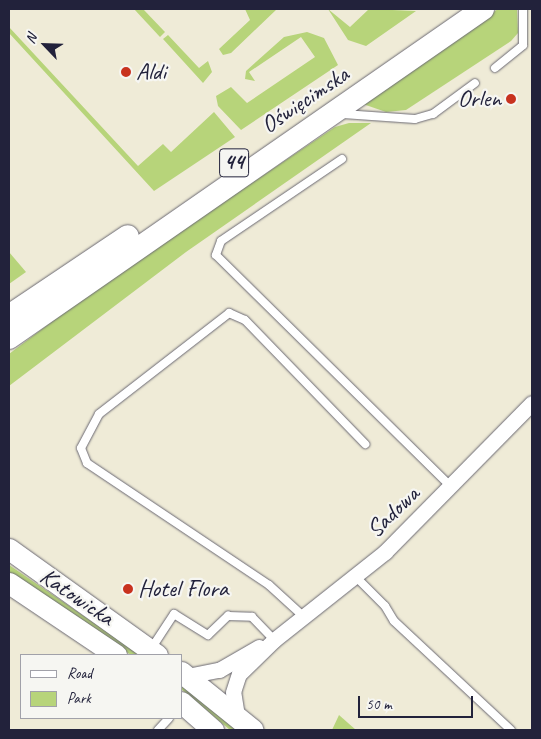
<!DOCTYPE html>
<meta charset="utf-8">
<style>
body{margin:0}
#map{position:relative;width:541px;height:739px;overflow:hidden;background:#efebd7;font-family:Caveat,sans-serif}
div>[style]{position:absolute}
.green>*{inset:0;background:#b7d47a}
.roads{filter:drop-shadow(0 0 1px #6a6872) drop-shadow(0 0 1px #6a6872)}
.lane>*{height:8px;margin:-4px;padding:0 4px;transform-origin:4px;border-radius:4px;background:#fff}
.street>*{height:15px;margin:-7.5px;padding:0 7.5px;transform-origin:7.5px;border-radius:7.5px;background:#fff}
.secondary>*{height:21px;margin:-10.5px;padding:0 10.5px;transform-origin:10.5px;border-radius:10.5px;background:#fff}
.primary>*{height:22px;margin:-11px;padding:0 11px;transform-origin:11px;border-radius:11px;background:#fff}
.dots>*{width:14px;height:14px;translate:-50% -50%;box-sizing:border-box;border:2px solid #f6f6f2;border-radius:50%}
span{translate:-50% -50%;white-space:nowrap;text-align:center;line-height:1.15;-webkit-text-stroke:4.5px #f6f6f2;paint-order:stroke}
.shield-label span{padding:1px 4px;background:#f6f6f2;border:1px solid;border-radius:4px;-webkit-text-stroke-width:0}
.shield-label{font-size:22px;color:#22223b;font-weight:700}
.poi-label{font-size:24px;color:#22223b}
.left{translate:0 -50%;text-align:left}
.right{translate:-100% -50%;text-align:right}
.street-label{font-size:24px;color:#22223b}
.frame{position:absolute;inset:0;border:10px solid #22223b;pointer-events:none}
.legend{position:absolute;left:20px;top:654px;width:162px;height:65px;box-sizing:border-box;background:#f6f6f2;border:1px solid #a1a1a9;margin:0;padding:6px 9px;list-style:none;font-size:15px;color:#22223b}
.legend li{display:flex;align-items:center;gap:10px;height:25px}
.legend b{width:25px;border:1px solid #a1a1a9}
.north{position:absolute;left:20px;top:20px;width:50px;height:50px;-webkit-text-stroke:4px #f6f6f2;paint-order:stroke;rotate:294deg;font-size:14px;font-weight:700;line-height:20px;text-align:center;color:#22223b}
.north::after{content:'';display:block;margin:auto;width:18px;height:22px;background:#22223b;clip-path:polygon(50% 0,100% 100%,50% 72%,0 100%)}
.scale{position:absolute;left:358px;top:696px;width:115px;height:22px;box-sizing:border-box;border:2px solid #22223b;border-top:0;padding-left:6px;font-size:15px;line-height:18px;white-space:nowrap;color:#22223b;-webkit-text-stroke:4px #f6f6f2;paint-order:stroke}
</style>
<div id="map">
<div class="green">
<div style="clip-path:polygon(134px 9px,143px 9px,165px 32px,160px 37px)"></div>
<div style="clip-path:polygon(245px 9px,277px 9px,231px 53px,223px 55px,219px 49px,250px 20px)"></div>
<div style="clip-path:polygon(328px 9px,350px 27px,369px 9px,416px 11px,366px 46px,348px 40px)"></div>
<div style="clip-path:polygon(498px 9px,517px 9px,518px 33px,511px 41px,406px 110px,386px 112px,360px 103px)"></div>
<div style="clip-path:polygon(9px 27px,138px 166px,163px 144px,171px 152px,214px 112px,235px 137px,154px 191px,9px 33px)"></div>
<div style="clip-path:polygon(307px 32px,324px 38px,338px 65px,241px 130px,218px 106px,216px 96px,231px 87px,247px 103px,315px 57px,301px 37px,249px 72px,255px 81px,245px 79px,246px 71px,284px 37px)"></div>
<div style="clip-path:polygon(168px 35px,199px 68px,208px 61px,212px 72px,203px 83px,163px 39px)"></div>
<div style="clip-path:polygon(349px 123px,371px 123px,186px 252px,9px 386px,9px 354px,103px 283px,335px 127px)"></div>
<div style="clip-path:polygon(9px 252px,26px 272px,9px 284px)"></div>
<div style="clip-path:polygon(9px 565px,141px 655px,131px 655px,68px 612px,9px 572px)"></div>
<div style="clip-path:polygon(181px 683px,240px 730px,230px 730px,181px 689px)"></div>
<div style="clip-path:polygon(339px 715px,356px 730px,332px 730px)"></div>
</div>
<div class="roads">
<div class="lane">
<div style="left:495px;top:68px;width:36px;rotate:-39deg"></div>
<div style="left:523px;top:45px;width:36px;rotate:-90deg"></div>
<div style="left:343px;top:114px;width:72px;rotate:4deg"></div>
<div style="left:415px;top:119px;width:19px;rotate:-16deg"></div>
<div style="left:433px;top:114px;width:52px;rotate:-36.4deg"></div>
<div style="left:342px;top:159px;width:146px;rotate:145.9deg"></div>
<div style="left:221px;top:241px;width:15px;rotate:110deg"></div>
<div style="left:216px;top:255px;width:330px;rotate:44.6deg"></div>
<div style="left:356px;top:577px;width:41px;rotate:45deg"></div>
<div style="left:385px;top:606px;width:17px;rotate:59deg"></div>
<div style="left:394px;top:621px;width:160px;rotate:43deg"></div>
<div style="left:303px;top:616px;width:46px;rotate:-137.6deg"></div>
<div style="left:269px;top:585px;width:219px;rotate:-146.2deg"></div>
<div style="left:87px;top:463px;width:16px;rotate:-112deg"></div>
<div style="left:81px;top:448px;width:38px;rotate:-62deg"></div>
<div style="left:99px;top:414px;width:165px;rotate:-37.8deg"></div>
<div style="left:229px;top:313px;width:17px;rotate:24deg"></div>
<div style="left:245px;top:320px;width:173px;rotate:45.9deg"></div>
<div style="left:151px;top:649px;width:42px;rotate:-56.7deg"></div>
<div style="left:174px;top:614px;width:40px;rotate:32deg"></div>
<div style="left:208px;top:635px;width:28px;rotate:-44deg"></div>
<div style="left:228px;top:616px;width:24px;rotate:2deg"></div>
<div style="left:252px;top:617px;width:32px;rotate:46deg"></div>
<div style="left:158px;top:730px;width:16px;rotate:-47deg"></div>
</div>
<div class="street">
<div style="left:187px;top:676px;width:33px;rotate:-11deg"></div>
<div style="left:219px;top:670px;width:46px;rotate:-29.9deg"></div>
<div style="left:237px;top:716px;width:24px;rotate:-99deg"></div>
<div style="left:233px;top:692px;width:19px;rotate:-72deg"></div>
<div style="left:239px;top:674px;width:49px;rotate:-44.2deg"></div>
<div style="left:274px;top:640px;width:142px;rotate:-38.4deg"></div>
<div style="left:385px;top:552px;width:209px;rotate:-45.4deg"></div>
</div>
<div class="secondary">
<div style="left:9px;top:549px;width:182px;rotate:35.6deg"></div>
<div style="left:9px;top:583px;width:129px;rotate:33.9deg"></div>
<div style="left:181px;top:672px;width:92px;rotate:38.9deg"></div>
<div style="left:181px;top:702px;width:43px;rotate:41.2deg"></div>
</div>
<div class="primary">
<div style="left:9px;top:316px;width:143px;rotate:-33.9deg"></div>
<div style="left:9px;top:338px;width:577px;rotate:-34.76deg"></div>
</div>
</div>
<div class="dots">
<div style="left:126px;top:72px;background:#c8321e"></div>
<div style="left:511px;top:99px;background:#c8321e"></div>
<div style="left:128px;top:589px;background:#c8321e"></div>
</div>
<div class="shield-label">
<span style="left:234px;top:163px">44</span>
</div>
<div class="poi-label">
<span class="left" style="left:136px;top:72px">Aldi</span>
<span class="right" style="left:501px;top:99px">Orlen</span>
<span class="left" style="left:138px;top:589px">Hotel Flora</span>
</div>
<div class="street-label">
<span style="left:305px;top:100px;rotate:-34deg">Oświęcimska</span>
<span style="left:393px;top:512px;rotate:-44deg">Sadowa</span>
<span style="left:77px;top:597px;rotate:34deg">Katowicka</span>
</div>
<div class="frame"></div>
<ul class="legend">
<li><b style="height:6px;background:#fff"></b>Road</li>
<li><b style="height:14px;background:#b7d47a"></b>Park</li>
</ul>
<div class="north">N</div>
<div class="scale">50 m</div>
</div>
